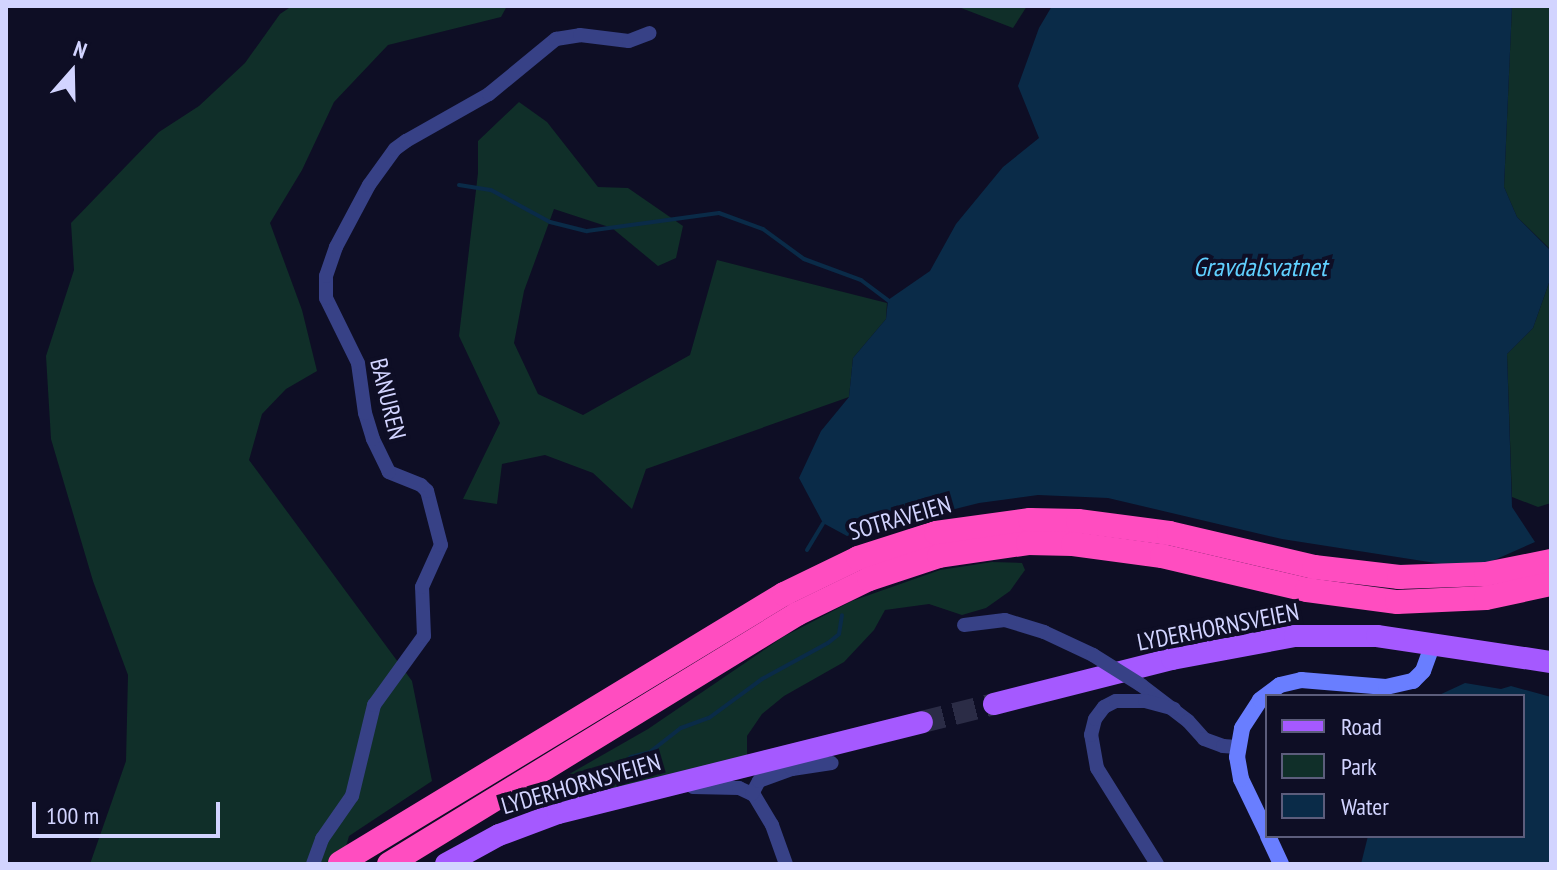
<!DOCTYPE html>
<style>
body{margin:0}
#map{position:relative;width:1557px;height:870px;overflow:hidden;background:#0e0e25;font-family:"PT Sans Narrow",sans-serif}
div>[style]{position:absolute}
.green>*{inset:0;background:#102f29}
.water>*{inset:0;background:#0a2b48}
.stream>*{height:4px;margin:-2px;padding:0 2px;transform-origin:2px;border-radius:2px;background:#0a2b48}
.primary-tunnel>*{height:22px;margin-top:-11px;transform-origin:0;background:repeating-linear-gradient(90deg,#2b2c46 0 22px,transparent 0 33px)}
.street>*{height:14px;margin:-7px;padding:0 7px;transform-origin:7px;border-radius:7px;background:#374186}
.secondary>*{height:16px;margin:-8px;padding:0 8px;transform-origin:8px;border-radius:8px;background:#697eff}
.primary>*{height:22px;margin:-11px;padding:0 11px;transform-origin:11px;border-radius:11px;background:#a559ff}
.highway>*{height:24px;margin:-12px;padding:0 12px;transform-origin:12px;border-radius:12px;background:#ff4dc0}
.street-bridge>*{height:14px;margin:-7px;padding:0 7px;transform-origin:7px;border-radius:7px;background:#374186}
span{translate:-50% -50%;white-space:nowrap;text-align:center;line-height:1.15;-webkit-text-stroke:8px #0e0e25;paint-order:stroke}
.street-label{font-size:24px;color:#d2d4ff}
.water-label{font-size:26px;color:#60d0ff;font-style:italic}
.frame{position:absolute;inset:0;border:8px solid #d2d4ff;pointer-events:none}
.legend{position:absolute;left:1265px;top:694px;width:260px;height:144px;box-sizing:border-box;background:#0e0e25;border:2px solid #5c5d7c;margin:0;padding:10px 14px;list-style:none;font-size:24px;color:#d2d4ff}
.legend li{display:flex;align-items:center;gap:16px;height:40px}
.legend b{width:40px;border:2px solid #5c5d7c}
.north{position:absolute;left:32px;top:32px;width:80px;height:80px;-webkit-text-stroke:6px #0e0e25;paint-order:stroke;rotate:20deg;font-size:22px;font-weight:700;line-height:32px;text-align:center;color:#d2d4ff}
.north::after{content:'';display:block;margin:auto;width:28px;height:36px;background:#d2d4ff;clip-path:polygon(50% 0,100% 100%,50% 72%,0 100%)}
.scale{position:absolute;left:32px;top:802px;width:188px;height:36px;box-sizing:border-box;border:4px solid #d2d4ff;border-top:0;padding-left:10px;font-size:24px;line-height:28px;white-space:nowrap;color:#d2d4ff;-webkit-text-stroke:6px #0e0e25;paint-order:stroke}
</style>
<div id="map">
<div class="green">
<div style="clip-path:polygon(292px 6px,507px 6px,501px 17px,388px 45px,334px 102px,302px 170px,270px 223px,302px 310px,317px 371px,286px 389px,262px 414px,249px 460px,412px 681px,432px 781px,349px 836px,341px 864px,90px 864px,126px 761px,128px 675px,93px 581px,51px 439px,46px 356px,74px 270px,71px 223px,159px 132px,199px 106px,245px 63px,280px 14px)"></div>
<div style="clip-path:polygon(956px 6px,1027px 6px,1013px 28px)"></div>
<div style="clip-path:polygon(1512px 6px,1551px 6px,1551px 250px,1517px 217px,1504px 187px)"></div>
<div style="clip-path:polygon(519px 102px,547px 122px,598px 187px,628px 188px,683px 226px,676px 258px,658px 266px,612px 228px,554px 209px,524px 291px,514px 343px,538px 394px,583px 415px,690px 355px,717px 260px,887px 303px,886px 319px,853px 358px,849px 397px,646px 469px,632px 509px,593px 473px,545px 455px,502px 464px,497px 504px,463px 499px,500px 423px,459px 336px,478px 173px,478px 141px)"></div>
<div style="clip-path:polygon(1551px 277px,1551px 503px,1538px 507px,1512px 497px,1507px 354px,1533px 328px)"></div>
<div style="clip-path:polygon(992px 562px,1022px 563px,1025px 570px,1010px 591px,986px 608px,962px 615px,929px 604px,885px 610px,874px 630px,844px 662px,784px 696px,762px 714px,747px 736px,747px 757px,536px 809px,527px 807px,527px 800px,543px 789px,648px 729px,783px 637px,852px 601px,940px 570px)"></div>
</div>
<div class="water">
<div style="clip-path:polygon(1052px 6px,1512px 6px,1504px 187px,1517px 217px,1551px 251px,1551px 277px,1533px 328px,1507px 354px,1512px 507px,1535px 542px,1474px 569px,1282px 539px,1108px 498px,1038px 495px,979px 503px,847px 536px,823px 523px,799px 478px,821px 431px,849px 397px,853px 358px,886px 319px,888px 300px,930px 271px,956px 224px,1003px 167px,1039px 138px,1018px 86px,1039px 28px)"></div>
<div style="clip-path:polygon(1465px 683px,1501px 689px,1511px 686px,1551px 697px,1551px 864px,1361px 864px,1368px 836px,1523px 836px,1523px 696px,1437px 696px)"></div>
</div>
<div class="stream">
<div style="left:459px;top:185px;width:32px;rotate:9deg"></div>
<div style="left:491px;top:190px;width:67px;rotate:28.5deg"></div>
<div style="left:550px;top:222px;width:38px;rotate:14deg"></div>
<div style="left:587px;top:231px;width:133px;rotate:-7.8deg"></div>
<div style="left:719px;top:213px;width:47px;rotate:20deg"></div>
<div style="left:763px;top:229px;width:51px;rotate:36.2deg"></div>
<div style="left:804px;top:259px;width:61px;rotate:20.2deg"></div>
<div style="left:861px;top:280px;width:34px;rotate:37deg"></div>
<div style="left:807px;top:550px;width:31px;rotate:-59deg"></div>
<div style="left:596px;top:783px;width:44px;rotate:-36.6deg"></div>
<div style="left:631px;top:757px;width:20px;rotate:-15deg"></div>
<div style="left:650px;top:752px;width:39px;rotate:-38deg"></div>
<div style="left:681px;top:728px;width:30px;rotate:-20deg"></div>
<div style="left:709px;top:718px;width:66px;rotate:-36.3deg"></div>
<div style="left:762px;top:679px;width:75px;rotate:-28.6deg"></div>
<div style="left:828px;top:643px;width:14px;rotate:-39deg"></div>
<div style="left:839px;top:634px;width:19px;rotate:-81deg"></div>
</div>
<div class="primary-tunnel">
<div style="left:922px;top:722px;width:74px;rotate:-14deg"></div>
</div>
<div class="street">
<div style="left:964px;top:625px;width:41px;rotate:-7deg"></div>
<div style="left:1005px;top:620px;width:41px;rotate:17.1deg"></div>
<div style="left:1044px;top:632px;width:54px;rotate:25.1deg"></div>
<div style="left:1141px;top:685px;width:59px;rotate:37.5deg"></div>
<div style="left:1188px;top:721px;width:24px;rotate:48deg"></div>
<div style="left:1204px;top:739px;width:20px;rotate:20deg"></div>
<div style="left:1223px;top:746px;width:14px;rotate:4deg"></div>
<div style="left:792px;top:769px;width:40px;rotate:-8.5deg"></div>
<div style="left:691px;top:779px;width:8px;rotate:76deg"></div>
<div style="left:693px;top:787px;width:46px;rotate:1.2deg"></div>
<div style="left:739px;top:788px;width:17px;rotate:25deg"></div>
<div style="left:754px;top:795px;width:35px;rotate:59deg"></div>
<div style="left:772px;top:825px;width:41px;rotate:70.3deg"></div>
<div style="left:752px;top:794px;width:15px;rotate:-62deg"></div>
<div style="left:759px;top:781px;width:35px;rotate:-20deg"></div>
<div style="left:792px;top:769px;width:14px;rotate:-102deg"></div>
<div style="left:313px;top:864px;width:27px;rotate:-70deg"></div>
<div style="left:322px;top:839px;width:52px;rotate:-55.1deg"></div>
<div style="left:352px;top:796px;width:94px;rotate:-76.4deg"></div>
<div style="left:374px;top:705px;width:85px;rotate:-54.1deg"></div>
<div style="left:424px;top:636px;width:49px;rotate:-92.3deg"></div>
<div style="left:422px;top:587px;width:46px;rotate:-65.7deg"></div>
<div style="left:441px;top:545px;width:56px;rotate:-104.5deg"></div>
<div style="left:427px;top:491px;width:8px;rotate:-135deg"></div>
<div style="left:421px;top:485px;width:35px;rotate:-158deg"></div>
<div style="left:389px;top:472px;width:37px;rotate:-116deg"></div>
<div style="left:373px;top:439px;width:27px;rotate:-107deg"></div>
<div style="left:365px;top:413px;width:50px;rotate:-98deg"></div>
<div style="left:358px;top:363px;width:72px;rotate:-116.2deg"></div>
<div style="left:326px;top:298px;width:22px;rotate:-90deg"></div>
<div style="left:326px;top:276px;width:31px;rotate:-71deg"></div>
<div style="left:336px;top:247px;width:70px;rotate:-62deg"></div>
<div style="left:369px;top:185px;width:44px;rotate:-54.2deg"></div>
<div style="left:395px;top:149px;width:14px;rotate:-36deg"></div>
<div style="left:406px;top:141px;width:95px;rotate:-29.5deg"></div>
<div style="left:489px;top:94px;width:87px;rotate:-39.4deg"></div>
<div style="left:556px;top:39px;width:24px;rotate:-9deg"></div>
<div style="left:580px;top:35px;width:49px;rotate:7deg"></div>
<div style="left:629px;top:41px;width:22px;rotate:-21deg"></div>
<div style="left:1157px;top:864px;width:113px;rotate:-122deg"></div>
<div style="left:1097px;top:768px;width:34px;rotate:-100deg"></div>
<div style="left:1091px;top:735px;width:16px;rotate:-76deg"></div>
<div style="left:1095px;top:719px;width:15px;rotate:-53deg"></div>
<div style="left:1104px;top:707px;width:13px;rotate:-27deg"></div>
<div style="left:1116px;top:701px;width:29px"></div>
<div style="left:1145px;top:701px;width:30px;rotate:15deg"></div>
</div>
<div class="secondary">
<div style="left:1267px;top:833px;width:60px;rotate:-115.7deg"></div>
<div style="left:1241px;top:779px;width:22px;rotate:-100deg"></div>
<div style="left:1237px;top:757px;width:29px;rotate:-80deg"></div>
<div style="left:1242px;top:728px;width:33px;rotate:-57deg"></div>
<div style="left:1260px;top:700px;width:25px;rotate:-37deg"></div>
<div style="left:1280px;top:685px;width:22px;rotate:-13deg"></div>
<div style="left:1301px;top:680px;width:85px;rotate:4.7deg"></div>
<div style="left:1386px;top:687px;width:28px;rotate:-13deg"></div>
<div style="left:1413px;top:681px;width:14px;rotate:-45deg"></div>
<div style="left:1423px;top:671px;width:29px;rotate:-70deg"></div>
<div style="left:1268px;top:836px;width:31px;rotate:65deg"></div>
</div>
<div class="primary">
<div style="left:994px;top:704px;width:184px;rotate:-14.2deg"></div>
<div style="left:1172px;top:659px;width:125px;rotate:-10.6deg"></div>
<div style="left:1295px;top:636px;width:82px"></div>
<div style="left:1377px;top:636px;width:176px;rotate:8.5deg"></div>
<div style="left:446px;top:864px;width:60px;rotate:-28.7deg"></div>
<div style="left:499px;top:835px;width:63px;rotate:-20.4deg"></div>
<div style="left:558px;top:813px;width:375px;rotate:-14deg"></div>
</div>
<div class="highway">
<div style="left:340px;top:863px;width:519px;rotate:-31.21deg"></div>
<div style="left:784px;top:594px;width:82px;rotate:-25.9deg"></div>
<div style="left:858px;top:558px;width:82px;rotate:-17.8deg"></div>
<div style="left:936px;top:533px;width:95px;rotate:-7.9deg"></div>
<div style="left:1030px;top:520px;width:48px;rotate:1.2deg"></div>
<div style="left:1078px;top:521px;width:92px;rotate:7.5deg"></div>
<div style="left:1169px;top:533px;width:149px;rotate:13.2deg"></div>
<div style="left:1314px;top:567px;width:86px;rotate:6.7deg"></div>
<div style="left:1399px;top:577px;width:87px;rotate:-2deg"></div>
<div style="left:1486px;top:574px;width:66px;rotate:-11.3deg"></div>
<div style="left:389px;top:864px;width:479px;rotate:-31.5deg"></div>
<div style="left:797px;top:614px;width:80px;rotate:-25.9deg"></div>
<div style="left:869px;top:579px;width:74px;rotate:-18.2deg"></div>
<div style="left:939px;top:556px;width:90px;rotate:-8.3deg"></div>
<div style="left:1028px;top:543px;width:45px;rotate:1.3deg"></div>
<div style="left:1073px;top:544px;width:90px;rotate:7.7deg"></div>
<div style="left:1162px;top:556px;width:149px;rotate:13.2deg"></div>
<div style="left:1307px;top:590px;width:91px;rotate:7.6deg"></div>
<div style="left:1397px;top:602px;width:89px;rotate:-2.6deg"></div>
<div style="left:1486px;top:598px;width:66px;rotate:-12.2deg"></div>
</div>
<div class="street-bridge">
<div style="left:1093px;top:655px;width:57px;rotate:32deg"></div>
</div>
<div class="street-label">
<span style="left:388px;top:399px;rotate:76deg">BANUREN</span>
<span style="left:900px;top:518px;rotate:-16deg">SOTRAVEIEN</span>
<span style="left:1218px;top:627px;rotate:-11deg">LYDERHORNSVEIEN</span>
<span style="left:581px;top:784px;rotate:-16deg">LYDERHORNSVEIEN</span>
</div>
<div class="water-label">
<span style="left:1260px;top:267px">Gravdalsvatnet</span>
</div>
<div class="frame"></div>
<ul class="legend">
<li><b style="height:10px;background:#a559ff"></b>Road</li>
<li><b style="height:22px;background:#102f29"></b>Park</li>
<li><b style="height:22px;background:#0a2b48"></b>Water</li>
</ul>
<div class="north">N</div>
<div class="scale">100 m</div>
</div>
